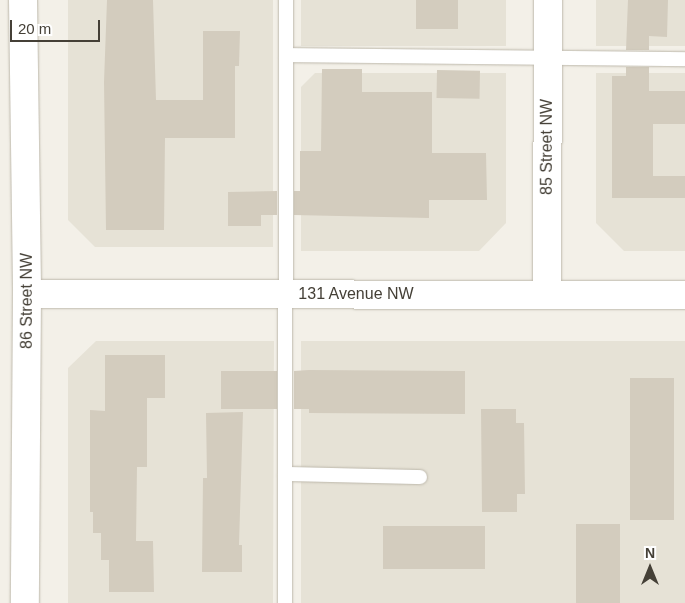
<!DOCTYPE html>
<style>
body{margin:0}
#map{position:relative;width:685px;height:603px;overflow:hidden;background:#f3f0e8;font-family:Helvetica,sans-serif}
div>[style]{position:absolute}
.residential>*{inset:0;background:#e6e2d6;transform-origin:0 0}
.building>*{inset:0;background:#d3ccbe;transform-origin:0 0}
.roads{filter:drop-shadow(0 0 1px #bdb8ab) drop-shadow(0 0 1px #bdb8ab)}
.service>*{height:14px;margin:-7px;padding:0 7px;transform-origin:7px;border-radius:7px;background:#fff}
.minor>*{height:28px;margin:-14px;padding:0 14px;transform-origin:14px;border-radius:14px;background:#fff}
span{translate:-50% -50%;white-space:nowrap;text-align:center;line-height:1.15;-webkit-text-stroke:5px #fff;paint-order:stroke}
.street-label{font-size:16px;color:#454037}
.north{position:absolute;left:625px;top:543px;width:50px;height:50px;-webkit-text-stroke:4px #fff;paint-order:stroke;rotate:0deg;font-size:14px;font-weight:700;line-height:20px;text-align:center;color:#454037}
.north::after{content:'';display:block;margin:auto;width:18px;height:22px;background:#454037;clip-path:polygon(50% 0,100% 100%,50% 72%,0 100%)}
.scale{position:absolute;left:10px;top:20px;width:90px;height:22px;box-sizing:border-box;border:2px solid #454037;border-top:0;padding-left:6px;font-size:15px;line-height:18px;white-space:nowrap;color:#454037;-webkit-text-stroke:4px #fff;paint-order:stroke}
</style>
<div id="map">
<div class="residential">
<div style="clip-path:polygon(68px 0,273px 0,273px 247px,95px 247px,68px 220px)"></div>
<div style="left:301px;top:0;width:205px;height:46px"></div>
<div style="left:596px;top:0;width:89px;height:46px"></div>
<div style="clip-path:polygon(315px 73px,506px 73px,506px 223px,479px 251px,301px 251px,301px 87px)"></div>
<div style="clip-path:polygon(596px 73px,685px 73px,685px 251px,624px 251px,596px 223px)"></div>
<div style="clip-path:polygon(96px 341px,274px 341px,273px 603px,68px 603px,68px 368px)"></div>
<div style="left:301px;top:341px;width:384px;height:262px"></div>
</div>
<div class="building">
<div style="clip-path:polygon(107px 0,153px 0,156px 100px,203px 100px,203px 31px,240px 31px,239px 66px,235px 66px,235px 138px,165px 138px,164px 230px,106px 230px,104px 82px)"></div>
<div style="left:416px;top:0;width:42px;height:29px"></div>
<div style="clip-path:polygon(628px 0,668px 0,667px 37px,649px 36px,649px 50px,626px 50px)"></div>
<div style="clip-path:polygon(626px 67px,649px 67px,649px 91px,685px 91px,685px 124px,653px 124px,653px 176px,685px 176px,685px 198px,612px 198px,612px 76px,626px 76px)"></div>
<div style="clip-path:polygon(322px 69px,362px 69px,362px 92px,432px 92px,432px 153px,486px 153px,487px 200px,429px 200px,429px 218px,294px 215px,294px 191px,300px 191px,300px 151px,321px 151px)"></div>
<div style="left:437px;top:70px;width:43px;height:28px;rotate:1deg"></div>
<div style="clip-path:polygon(277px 191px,277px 215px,261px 215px,261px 226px,228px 226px,228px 192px)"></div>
<div style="clip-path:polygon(105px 355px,165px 355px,165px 398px,147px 398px,147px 467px,137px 467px,136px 541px,153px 541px,154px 592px,109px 592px,109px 560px,101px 560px,101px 533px,93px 533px,93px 512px,90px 512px,90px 410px,105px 411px)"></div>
<div style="clip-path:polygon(309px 370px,465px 371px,465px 414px,309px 413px,309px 409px,294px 409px,294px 371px)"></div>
<div style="left:221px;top:371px;width:56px;height:38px"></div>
<div style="left:630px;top:378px;width:44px;height:142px"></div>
<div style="clip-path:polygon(481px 409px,516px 409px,516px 423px,524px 423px,525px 494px,517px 494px,517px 512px,482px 512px)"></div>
<div style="clip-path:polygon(243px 412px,239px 545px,242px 545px,242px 572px,202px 572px,203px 478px,207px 478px,206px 413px)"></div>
<div style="left:576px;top:524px;width:44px;height:79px"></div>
<div style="left:383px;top:526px;width:102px;height:43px"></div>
</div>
<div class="roads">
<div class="service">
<div style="left:286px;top:55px;width:399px;rotate:0.6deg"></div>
<div style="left:285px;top:474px;width:135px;rotate:1.3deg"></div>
<div style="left:285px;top:603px;width:603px;rotate:-89.9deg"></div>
</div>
<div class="minor">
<div style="left:23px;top:0;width:294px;rotate:89.2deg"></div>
<div style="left:27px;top:294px;width:309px;rotate:90.4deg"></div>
<div style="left:547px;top:293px;width:293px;rotate:-89.8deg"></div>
<div style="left:27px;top:294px;width:658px;rotate:0.09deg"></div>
</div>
</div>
<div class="street-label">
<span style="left:547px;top:147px;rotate:-90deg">85 Street NW</span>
<span style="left:356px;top:294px">131 Avenue NW</span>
<span style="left:27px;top:301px;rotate:-90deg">86 Street NW</span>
</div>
<div class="north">N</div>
<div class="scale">20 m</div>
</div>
